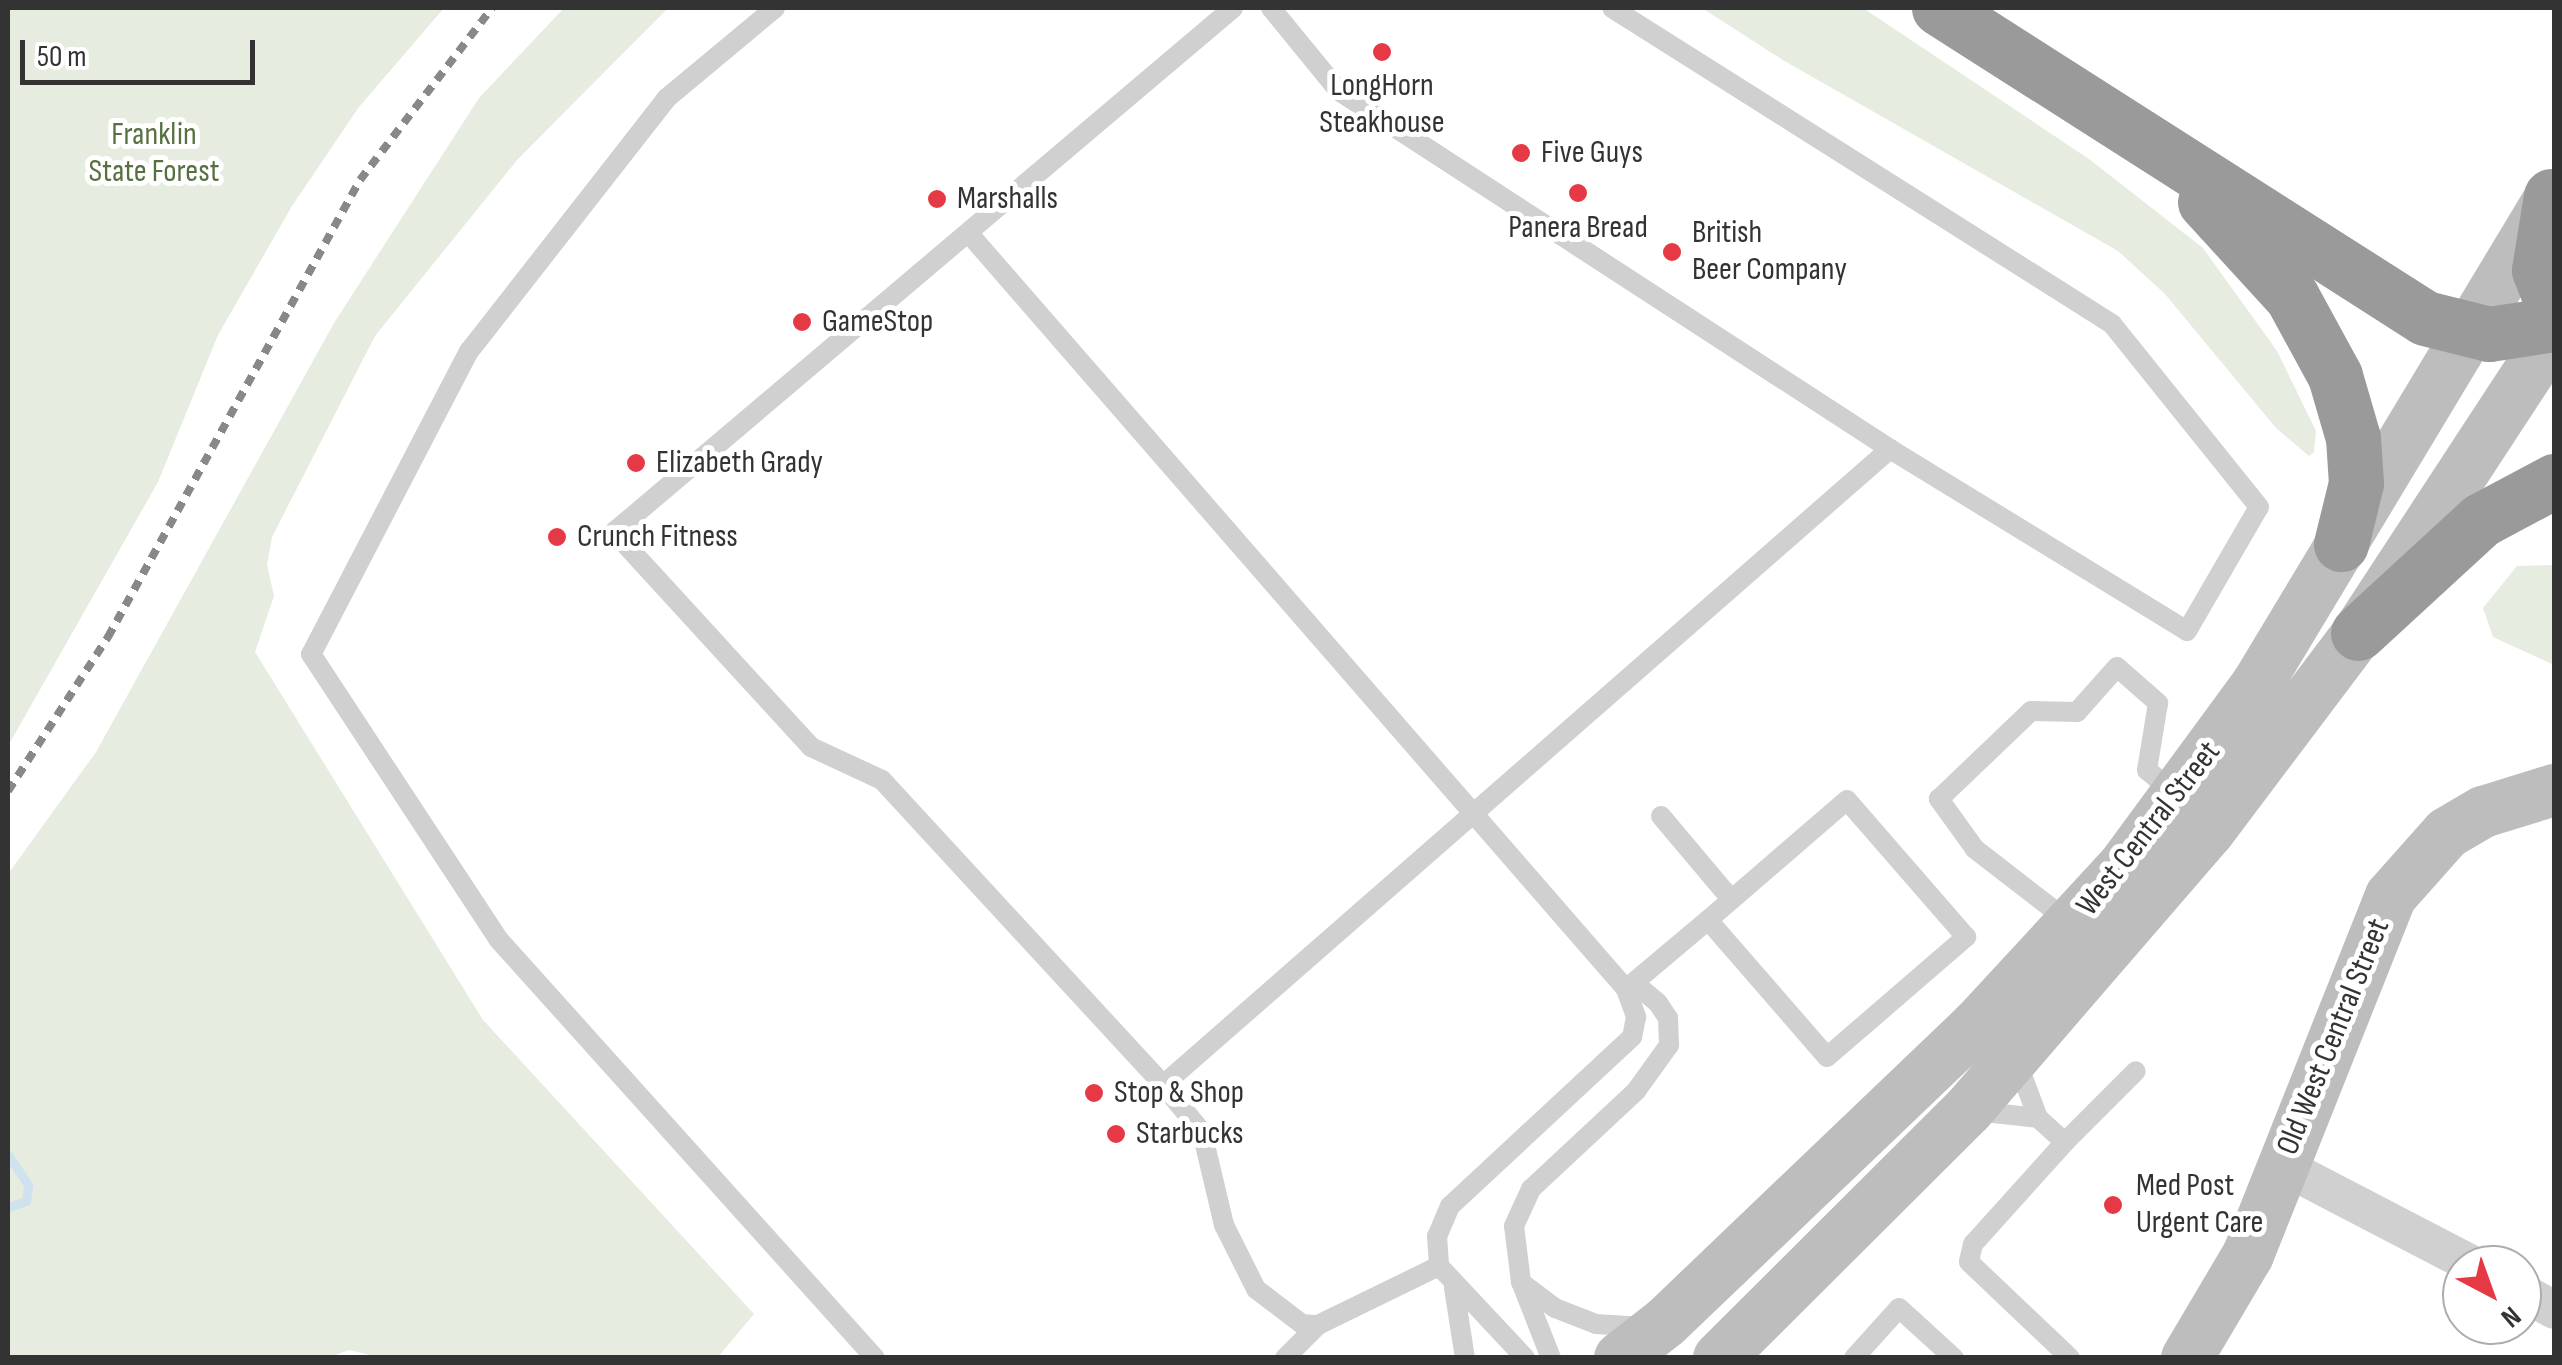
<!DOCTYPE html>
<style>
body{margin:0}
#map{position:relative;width:2562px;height:1365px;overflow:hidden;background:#fff;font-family:"Sofia Sans Condensed",sans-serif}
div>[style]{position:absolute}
.green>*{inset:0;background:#e6ecdf}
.stream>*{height:9px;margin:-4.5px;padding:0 4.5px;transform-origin:4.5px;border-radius:4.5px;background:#cfe2ee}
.lane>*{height:20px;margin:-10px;padding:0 10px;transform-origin:10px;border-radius:10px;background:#d0d0d0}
.street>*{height:38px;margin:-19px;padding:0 19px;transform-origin:19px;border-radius:19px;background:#d0d0d0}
.secondary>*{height:52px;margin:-26px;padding:0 26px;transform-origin:26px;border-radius:26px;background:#bdbdbd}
.highway>*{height:55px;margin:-27.5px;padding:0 27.5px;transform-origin:27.5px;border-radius:27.5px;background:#9a9a9a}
.rail>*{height:8px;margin-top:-4px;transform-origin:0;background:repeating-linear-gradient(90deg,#888 0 10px,transparent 0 18px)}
.dots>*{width:28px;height:28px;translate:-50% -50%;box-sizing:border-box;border:5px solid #fff;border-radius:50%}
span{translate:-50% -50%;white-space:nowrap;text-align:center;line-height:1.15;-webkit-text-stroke:10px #fff;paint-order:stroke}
.poi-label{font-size:32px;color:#333}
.left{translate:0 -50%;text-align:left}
.park-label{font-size:32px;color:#56703f}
.street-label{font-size:32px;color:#333}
.frame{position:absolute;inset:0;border:10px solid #333;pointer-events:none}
.north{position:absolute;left:2442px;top:1245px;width:100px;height:100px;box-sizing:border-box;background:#fff;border:2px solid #adadad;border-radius:50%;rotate:139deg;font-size:28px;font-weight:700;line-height:40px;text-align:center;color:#333}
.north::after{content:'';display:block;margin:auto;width:35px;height:45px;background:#e63946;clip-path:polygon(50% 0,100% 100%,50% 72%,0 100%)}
.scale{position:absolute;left:20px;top:40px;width:235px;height:45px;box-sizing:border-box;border:5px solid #333;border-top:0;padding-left:12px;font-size:30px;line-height:35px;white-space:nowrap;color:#333;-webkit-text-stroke:8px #fff;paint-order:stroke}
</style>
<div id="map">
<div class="green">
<div style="clip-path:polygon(8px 8px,444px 8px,359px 107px,292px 206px,218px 335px,158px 482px,8px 746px)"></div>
<div style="clip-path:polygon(564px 8px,668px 8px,517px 160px,375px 336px,272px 537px,267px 565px,274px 596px,255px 652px,483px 1020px,754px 1314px,718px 1357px,383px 1358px,349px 1350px,327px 1358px,8px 1357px,8px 874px,96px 752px,334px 323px,479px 98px)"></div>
<div style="clip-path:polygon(1702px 8px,1863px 8px,2089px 159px,2203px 248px,2277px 351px,2316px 431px,2314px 452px,2309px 456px,2276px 428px,2165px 294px,2118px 251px,1781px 59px)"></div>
<div style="clip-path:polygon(2554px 565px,2554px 665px,2493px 637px,2483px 608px,2517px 566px)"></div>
</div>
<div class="stream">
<div style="left:8px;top:1155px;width:36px;rotate:56deg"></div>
<div style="left:28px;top:1185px;width:16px;rotate:97deg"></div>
<div style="left:26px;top:1201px;width:19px;rotate:162deg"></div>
</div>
<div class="lane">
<div style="left:775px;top:8px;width:141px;rotate:140.2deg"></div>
<div style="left:667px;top:98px;width:321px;rotate:128deg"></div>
<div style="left:469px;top:351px;width:342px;rotate:117.5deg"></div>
<div style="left:311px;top:654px;width:342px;rotate:56.7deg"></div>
<div style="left:499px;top:940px;width:562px;rotate:48.03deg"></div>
<div style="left:1233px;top:8px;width:811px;rotate:139.75deg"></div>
<div style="left:614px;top:532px;width:292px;rotate:47.5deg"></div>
<div style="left:811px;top:747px;width:78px;rotate:24.9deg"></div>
<div style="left:882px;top:780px;width:415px;rotate:47.3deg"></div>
<div style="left:1163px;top:1085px;width:61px;rotate:50.3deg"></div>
<div style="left:1202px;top:1132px;width:96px;rotate:76.7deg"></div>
<div style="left:1224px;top:1225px;width:72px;rotate:63.4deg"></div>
<div style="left:1256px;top:1289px;width:58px;rotate:37.3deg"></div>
<div style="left:1302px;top:1324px;width:16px;rotate:4deg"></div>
<div style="left:1318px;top:1325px;width:135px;rotate:-26deg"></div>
<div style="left:1271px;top:8px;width:107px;rotate:50.7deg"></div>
<div style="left:1339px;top:91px;width:657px;rotate:33.01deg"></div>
<div style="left:1890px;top:449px;width:348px;rotate:31.5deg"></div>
<div style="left:2187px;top:631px;width:143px;rotate:-59.9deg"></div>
<div style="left:2259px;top:507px;width:235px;rotate:-128.8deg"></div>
<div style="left:2112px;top:324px;width:591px;rotate:-147.71deg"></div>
<div style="left:971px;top:236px;width:998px;rotate:48.98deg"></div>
<div style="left:1626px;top:989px;width:30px;rotate:70deg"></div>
<div style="left:1636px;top:1017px;width:20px;rotate:101deg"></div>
<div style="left:1632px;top:1037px;width:248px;rotate:137.1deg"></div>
<div style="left:1450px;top:1206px;width:33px;rotate:113deg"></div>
<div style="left:1437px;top:1236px;width:30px;rotate:86deg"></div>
<div style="left:1661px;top:816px;width:109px;rotate:49.9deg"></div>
<div style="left:2072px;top:924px;width:123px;rotate:-142.3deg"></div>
<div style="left:1975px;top:849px;width:62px;rotate:-125.8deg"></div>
<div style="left:1939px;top:799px;width:127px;rotate:-43.7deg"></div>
<div style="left:2031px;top:711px;width:46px;rotate:1.2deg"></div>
<div style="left:2077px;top:712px;width:60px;rotate:-48.4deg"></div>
<div style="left:2117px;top:667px;width:55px;rotate:41.3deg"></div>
<div style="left:2158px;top:703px;width:68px;rotate:99.3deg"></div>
<div style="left:2147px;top:770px;width:35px;rotate:40deg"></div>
<div style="left:1626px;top:989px;width:107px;rotate:-40.1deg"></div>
<div style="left:1708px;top:920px;width:181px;rotate:49deg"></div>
<div style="left:1827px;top:1057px;width:184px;rotate:-40.8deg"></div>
<div style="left:1966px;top:937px;width:181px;rotate:-131deg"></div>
<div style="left:1847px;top:800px;width:184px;rotate:139.2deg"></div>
<div style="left:1163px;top:1085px;width:966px;rotate:-41.18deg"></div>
<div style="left:1975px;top:1111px;width:63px;rotate:6.3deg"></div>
<div style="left:2038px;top:1118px;width:63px;rotate:-110.4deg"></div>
<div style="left:2038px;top:1118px;width:36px;rotate:42deg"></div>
<div style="left:2065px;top:1142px;width:137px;rotate:132deg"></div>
<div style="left:1973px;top:1244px;width:18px;rotate:103deg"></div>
<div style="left:1969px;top:1262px;width:139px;rotate:43.5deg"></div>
<div style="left:2065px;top:1142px;width:100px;rotate:-45deg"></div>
<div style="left:1439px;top:1266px;width:126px;rotate:46.9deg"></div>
<div style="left:1523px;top:1284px;width:40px;rotate:37deg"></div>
<div style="left:1555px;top:1308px;width:44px;rotate:21.3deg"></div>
<div style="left:1596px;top:1324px;width:47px;rotate:3.7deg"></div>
<div style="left:1454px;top:1288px;width:71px;rotate:81.1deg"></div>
<div style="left:1285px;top:1358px;width:47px;rotate:-45deg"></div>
<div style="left:1551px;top:1358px;width:82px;rotate:-111.5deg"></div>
<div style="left:1521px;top:1282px;width:56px;rotate:-97.1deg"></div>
<div style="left:1514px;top:1226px;width:41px;rotate:-65.3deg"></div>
<div style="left:1531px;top:1189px;width:144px;rotate:-43deg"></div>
<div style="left:1636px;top:1091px;width:57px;rotate:-54.3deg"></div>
<div style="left:1669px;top:1045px;width:27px;rotate:-92deg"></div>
<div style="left:1668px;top:1018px;width:18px;rotate:-124deg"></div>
<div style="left:1658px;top:1003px;width:23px;rotate:-140deg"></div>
<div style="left:1640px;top:988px;width:14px;rotate:176deg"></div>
<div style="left:1854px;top:1358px;width:67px;rotate:-48deg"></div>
<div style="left:1899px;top:1308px;width:74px;rotate:42.3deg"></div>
</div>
<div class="street">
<div style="left:2283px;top:1166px;width:214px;rotate:27.5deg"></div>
<div style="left:2522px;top:1292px;width:37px;rotate:29deg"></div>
</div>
<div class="secondary">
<div style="left:1620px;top:1358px;width:58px;rotate:-38deg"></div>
<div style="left:1666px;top:1322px;width:430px;rotate:-43.7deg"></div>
<div style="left:1977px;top:1025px;width:215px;rotate:-47.3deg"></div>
<div style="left:2123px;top:867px;width:228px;rotate:-53.7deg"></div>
<div style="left:2258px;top:683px;width:566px;rotate:-58.95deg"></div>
<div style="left:1719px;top:1358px;width:351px;rotate:-44.9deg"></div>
<div style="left:1968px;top:1110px;width:369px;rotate:-49.2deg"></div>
<div style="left:2209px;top:831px;width:248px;rotate:-53deg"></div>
<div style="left:2358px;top:633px;width:358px;rotate:-56.8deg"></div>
<div style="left:2187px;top:1358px;width:120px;rotate:-59.4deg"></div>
<div style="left:2248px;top:1255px;width:386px;rotate:-68.3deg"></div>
<div style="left:2391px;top:896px;width:84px;rotate:-48.4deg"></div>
<div style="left:2447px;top:833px;width:42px;rotate:-30.3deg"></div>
<div style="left:2483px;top:812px;width:74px;rotate:-17.2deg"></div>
</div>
<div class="highway">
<div style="left:1939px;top:8px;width:576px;rotate:32.53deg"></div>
<div style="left:2425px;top:318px;width:66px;rotate:14deg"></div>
<div style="left:2489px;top:334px;width:66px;rotate:-8.7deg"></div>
<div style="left:2551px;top:196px;width:75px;rotate:99.2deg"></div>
<div style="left:2539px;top:270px;width:42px;rotate:69deg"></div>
<div style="left:2205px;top:202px;width:129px;rotate:47.5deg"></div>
<div style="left:2292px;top:297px;width:90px;rotate:61.4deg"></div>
<div style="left:2335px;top:376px;width:65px;rotate:73.8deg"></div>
<div style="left:2353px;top:438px;width:45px;rotate:86.2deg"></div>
<div style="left:2356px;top:483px;width:63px;rotate:103.8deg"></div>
<div style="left:2358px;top:633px;width:167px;rotate:-42.6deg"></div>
<div style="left:2481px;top:520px;width:83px;rotate:-28.1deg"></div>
</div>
<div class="rail">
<div style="left:8px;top:791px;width:184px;rotate:-57deg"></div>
<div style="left:108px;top:637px;width:522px;rotate:-61.13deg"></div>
<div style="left:360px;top:180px;width:217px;rotate:-52.5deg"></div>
</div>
<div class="dots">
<div style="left:1382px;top:52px;background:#e63946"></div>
<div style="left:1521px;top:153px;background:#e63946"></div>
<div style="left:1578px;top:193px;background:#e63946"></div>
<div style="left:937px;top:199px;background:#e63946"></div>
<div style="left:1672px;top:252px;background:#e63946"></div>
<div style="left:802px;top:322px;background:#e63946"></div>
<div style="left:636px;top:463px;background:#e63946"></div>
<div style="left:557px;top:537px;background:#e63946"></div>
<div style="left:1094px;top:1093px;background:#e63946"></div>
<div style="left:1116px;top:1134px;background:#e63946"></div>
<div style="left:2113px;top:1205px;background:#e63946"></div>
</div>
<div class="poi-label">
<span style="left:1382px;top:105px">LongHorn<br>Steakhouse</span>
<span class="left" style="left:1541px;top:153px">Five Guys</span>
<span class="left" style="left:957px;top:199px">Marshalls</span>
<span style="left:1578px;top:228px">Panera Bread</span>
<span class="left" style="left:1692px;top:252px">British<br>Beer Company</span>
<span class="left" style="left:822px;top:322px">GameStop</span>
<span class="left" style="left:656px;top:463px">Elizabeth Grady</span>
<span class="left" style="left:577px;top:537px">Crunch Fitness</span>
<span class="left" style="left:1114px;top:1093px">Stop &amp; Shop</span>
<span class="left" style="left:1136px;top:1134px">Starbucks</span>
<span class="left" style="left:2136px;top:1205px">Med Post<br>Urgent Care</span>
</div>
<div class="park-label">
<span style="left:154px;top:154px">Franklin<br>State Forest</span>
</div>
<div class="street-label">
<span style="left:2149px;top:829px;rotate:-52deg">West Central Street</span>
<span style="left:2334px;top:1037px;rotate:-68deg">Old West Central Street</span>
</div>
<div class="frame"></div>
<div class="north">N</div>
<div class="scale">50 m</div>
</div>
